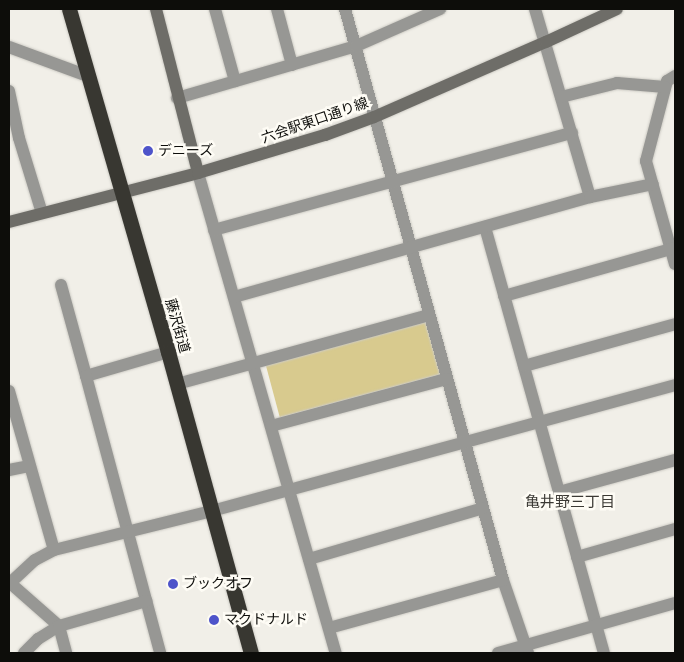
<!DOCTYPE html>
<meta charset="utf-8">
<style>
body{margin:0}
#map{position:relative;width:684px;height:662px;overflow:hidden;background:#f1efe8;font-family:"Fira Sans Condensed","Noto Sans JP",sans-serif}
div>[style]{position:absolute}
.green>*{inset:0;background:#d8ca8e;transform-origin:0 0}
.roads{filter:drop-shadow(0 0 1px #cdcbc4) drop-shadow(0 0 1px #cdcbc4)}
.street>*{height:12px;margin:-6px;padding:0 6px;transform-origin:6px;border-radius:6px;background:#979794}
.secondary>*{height:12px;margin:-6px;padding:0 6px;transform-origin:6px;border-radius:6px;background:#6e6d68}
.highway>*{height:15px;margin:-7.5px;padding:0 7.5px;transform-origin:7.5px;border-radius:7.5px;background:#383731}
.dots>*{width:14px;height:14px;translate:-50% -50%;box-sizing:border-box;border:2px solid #fefcf5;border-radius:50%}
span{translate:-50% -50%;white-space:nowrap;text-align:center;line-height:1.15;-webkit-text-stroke:5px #fefcf5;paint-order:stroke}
.street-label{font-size:14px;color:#0d0d0a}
.poi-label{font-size:14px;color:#0d0d0a}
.left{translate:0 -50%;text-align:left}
.neighbourhood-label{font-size:15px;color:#3b3934}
.frame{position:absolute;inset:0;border:10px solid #0d0d0a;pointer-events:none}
</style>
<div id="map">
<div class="green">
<div style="left:430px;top:321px;width:54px;height:170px;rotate:75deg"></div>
</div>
<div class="roads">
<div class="street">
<div style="left:215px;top:9px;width:75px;rotate:74.5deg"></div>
<div style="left:277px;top:9px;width:58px;rotate:75deg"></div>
<div style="left:345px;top:9px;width:592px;rotate:74.53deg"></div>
<div style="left:503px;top:580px;width:77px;rotate:71.1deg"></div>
<div style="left:535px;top:9px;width:196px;rotate:73.7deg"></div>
<div style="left:9px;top:47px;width:84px;rotate:20.2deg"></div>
<div style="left:675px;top:76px;width:9px;rotate:148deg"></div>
<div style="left:667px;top:81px;width:83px;rotate:104.7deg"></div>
<div style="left:646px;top:161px;width:107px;rotate:74.3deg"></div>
<div style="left:9px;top:91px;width:48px;rotate:78deg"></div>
<div style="left:19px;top:138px;width:78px;rotate:73deg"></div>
<div style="left:561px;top:97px;width:58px;rotate:-14deg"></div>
<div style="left:617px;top:83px;width:48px;rotate:4.8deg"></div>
<div style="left:177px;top:98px;width:186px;rotate:-16.2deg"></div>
<div style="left:356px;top:46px;width:92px;rotate:-23.8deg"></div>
<div style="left:198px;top:173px;width:499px;rotate:74deg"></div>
<div style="left:485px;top:227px;width:442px;rotate:74.4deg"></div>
<div style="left:214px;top:230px;width:371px;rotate:-15.2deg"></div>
<div style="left:61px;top:285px;width:94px;rotate:74.6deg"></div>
<div style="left:86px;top:376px;width:85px;rotate:-16.3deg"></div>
<div style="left:504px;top:296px;width:178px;rotate:-15.7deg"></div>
<div style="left:234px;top:297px;width:370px;rotate:-15.7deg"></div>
<div style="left:590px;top:197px;width:64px;rotate:-11.7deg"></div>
<div style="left:524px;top:366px;width:157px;rotate:-15.5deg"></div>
<div style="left:86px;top:376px;width:287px;rotate:75deg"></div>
<div style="left:177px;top:384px;width:261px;rotate:-15.3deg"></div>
<div style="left:9px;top:391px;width:165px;rotate:74.2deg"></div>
<div style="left:271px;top:426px;width:182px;rotate:-15deg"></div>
<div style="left:9px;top:470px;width:20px;rotate:-11deg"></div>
<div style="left:559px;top:492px;width:120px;rotate:-15.4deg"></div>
<div style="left:577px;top:557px;width:102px;rotate:-15.9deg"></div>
<div style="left:309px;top:559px;width:181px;rotate:-16.3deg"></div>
<div style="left:9px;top:582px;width:67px;rotate:41.3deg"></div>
<div style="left:59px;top:626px;width:28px;rotate:75deg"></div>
<div style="left:9px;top:584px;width:35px;rotate:-43deg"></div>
<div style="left:35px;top:560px;width:21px;rotate:-28deg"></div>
<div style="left:54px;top:550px;width:163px;rotate:-13.9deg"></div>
<div style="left:212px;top:511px;width:480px;rotate:-15.2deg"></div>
<div style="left:329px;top:628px;width:180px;rotate:-15.4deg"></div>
<div style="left:24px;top:653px;width:20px;rotate:-45deg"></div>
<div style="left:38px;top:639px;width:25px;rotate:-32deg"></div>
<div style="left:59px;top:626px;width:91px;rotate:-16deg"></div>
<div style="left:498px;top:653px;width:184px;rotate:-15.8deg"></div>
</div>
<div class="secondary">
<div style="left:156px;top:9px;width:169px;rotate:75.6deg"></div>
<div style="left:9px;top:222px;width:195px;rotate:-14.5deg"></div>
<div style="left:198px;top:173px;width:133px;rotate:-16.7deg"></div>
<div style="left:325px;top:135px;width:52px;rotate:-20.2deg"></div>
<div style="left:374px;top:117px;width:188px;rotate:-23.6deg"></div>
<div style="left:546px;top:42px;width:78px;rotate:-24.9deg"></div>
</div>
<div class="highway">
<div style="left:69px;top:9px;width:357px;rotate:73.9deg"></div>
<div style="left:168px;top:352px;width:312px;rotate:74.6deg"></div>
</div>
</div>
<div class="dots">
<div style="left:148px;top:151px;background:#4e54ca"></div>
<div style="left:173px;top:584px;background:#4e54ca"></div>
<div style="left:214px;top:620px;background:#4e54ca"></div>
</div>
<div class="street-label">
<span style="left:315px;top:121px;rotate:-19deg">六会駅東口通り線</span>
<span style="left:177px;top:326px;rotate:74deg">藤沢街道</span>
</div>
<div class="poi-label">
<span class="left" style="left:158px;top:151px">デニーズ</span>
<span class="left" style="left:183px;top:584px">ブックオフ</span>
<span class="left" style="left:224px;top:620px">マクドナルド</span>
</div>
<div class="neighbourhood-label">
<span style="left:570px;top:503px">亀井野三丁目</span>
</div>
<div class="frame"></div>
</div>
